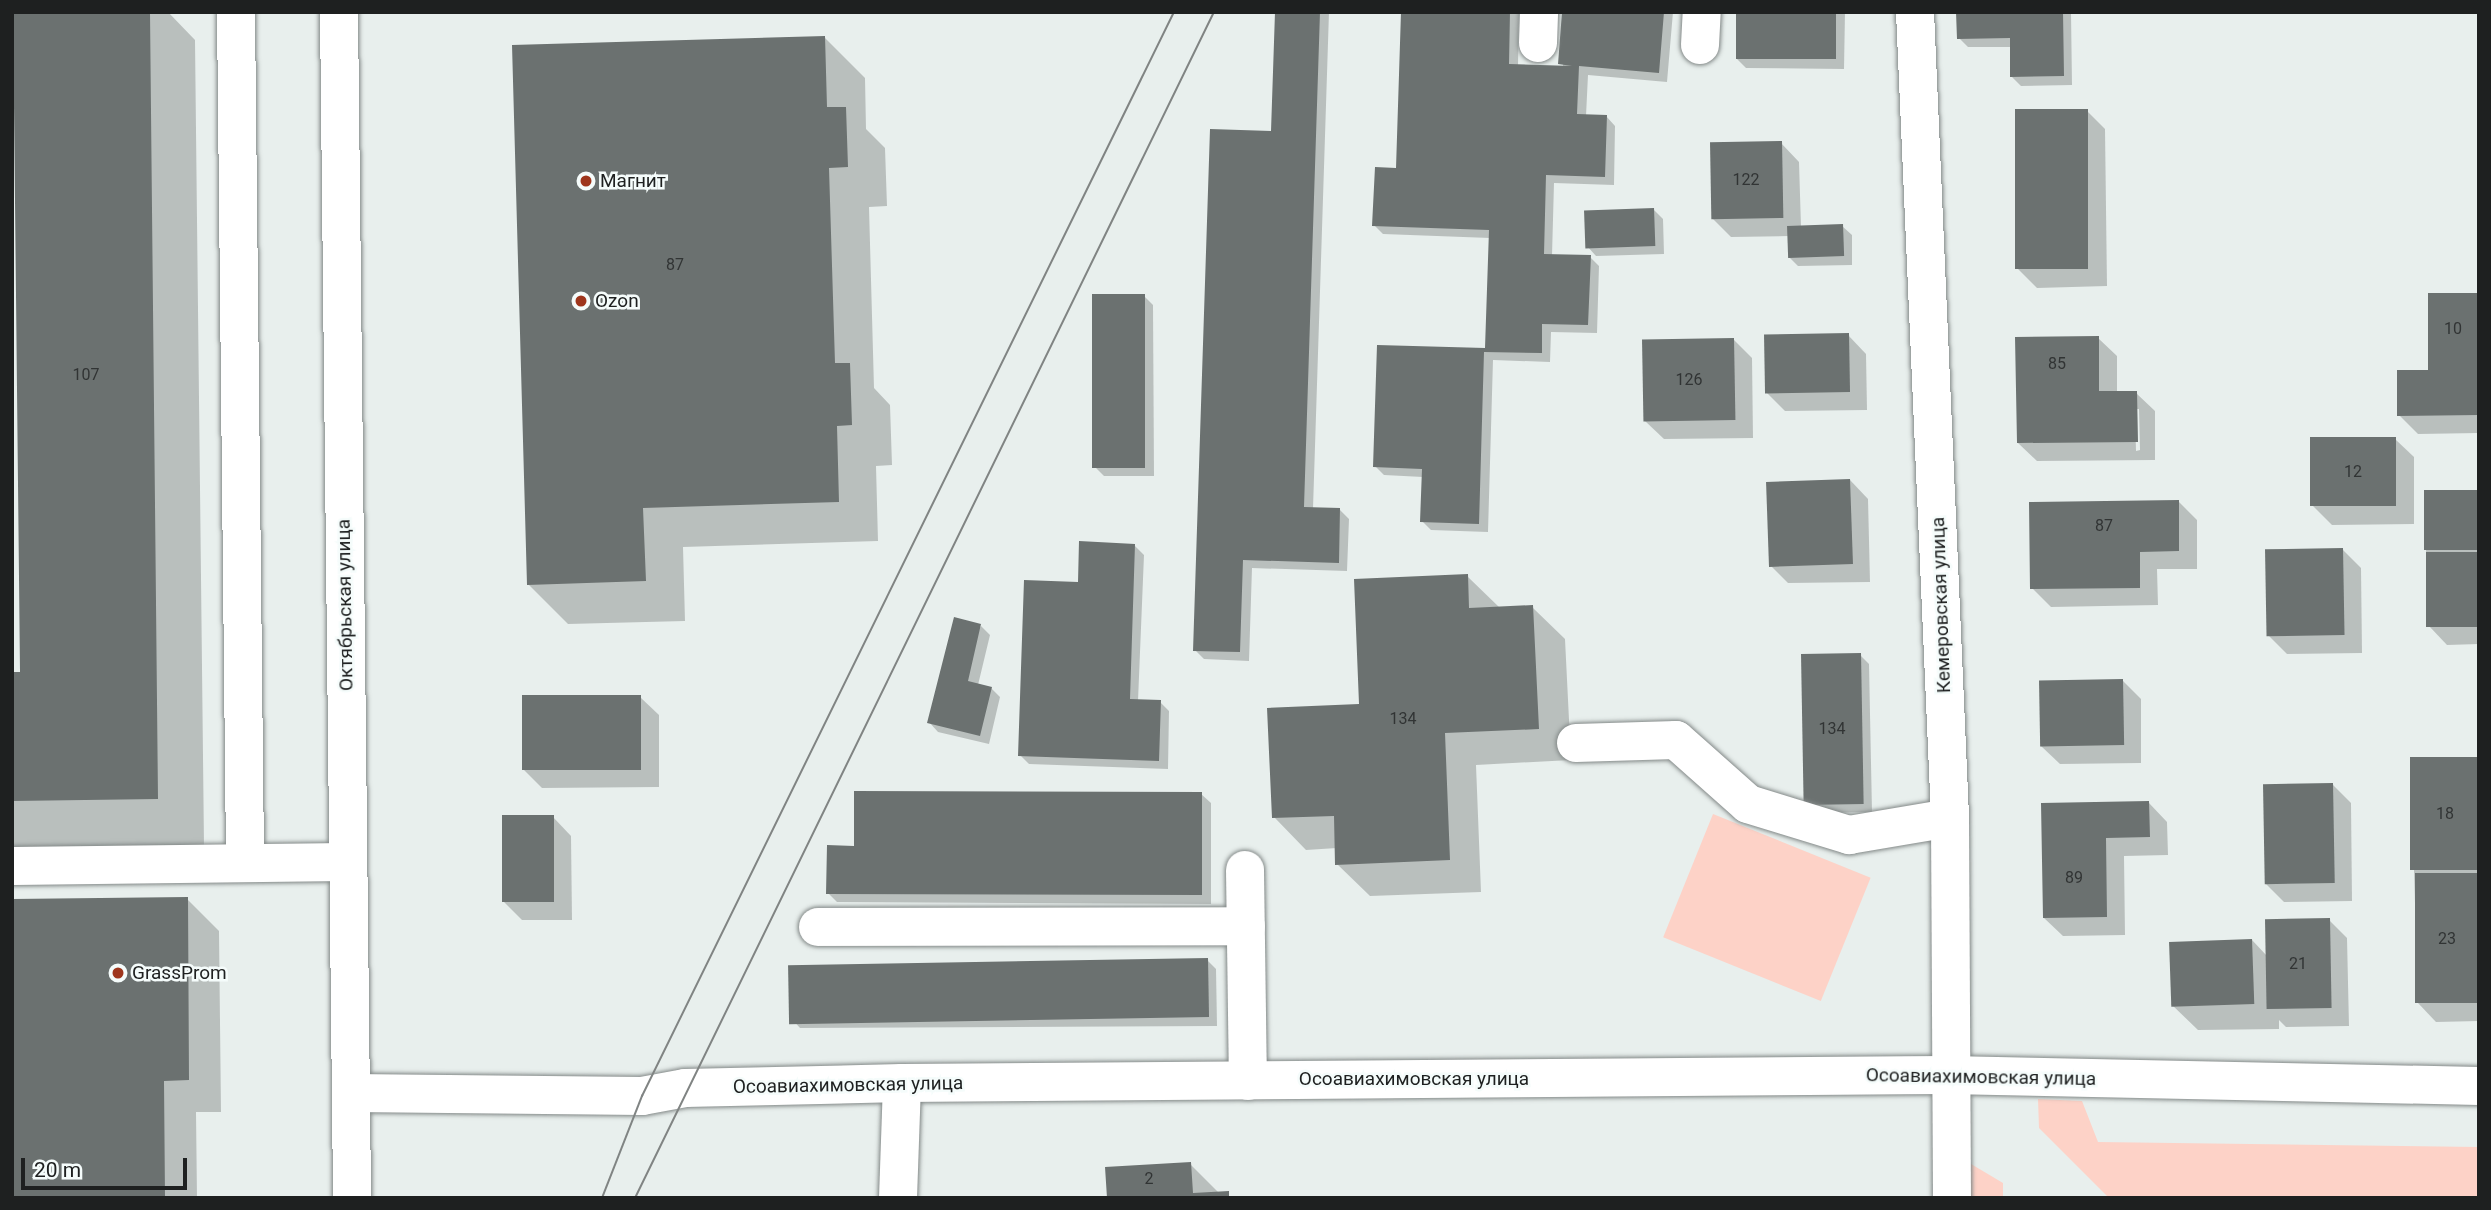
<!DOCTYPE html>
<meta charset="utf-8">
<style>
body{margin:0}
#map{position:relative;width:2491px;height:1210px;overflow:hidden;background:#e8efed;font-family:Roboto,sans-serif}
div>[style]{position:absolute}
.green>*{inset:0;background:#fdd2c7;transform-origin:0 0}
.shadow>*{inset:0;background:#0003}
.building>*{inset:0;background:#6b7170;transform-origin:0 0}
.roads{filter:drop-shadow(0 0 2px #838988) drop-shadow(0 0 2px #838988)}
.minor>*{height:38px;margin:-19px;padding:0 19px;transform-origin:19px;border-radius:19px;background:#fff}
.tram>*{height:2px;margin:-1px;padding:0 1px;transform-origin:1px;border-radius:1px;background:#808483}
.dots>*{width:19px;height:19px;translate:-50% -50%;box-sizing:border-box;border:4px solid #f5fcfb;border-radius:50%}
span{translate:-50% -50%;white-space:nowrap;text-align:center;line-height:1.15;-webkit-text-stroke:5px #f5fcfb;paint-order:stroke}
.number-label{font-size:16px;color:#313434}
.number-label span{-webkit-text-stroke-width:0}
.poi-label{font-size:19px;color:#1e2020}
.left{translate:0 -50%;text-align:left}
.street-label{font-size:19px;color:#1e2020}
.frame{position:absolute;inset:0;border:14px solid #1e2020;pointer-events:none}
.scale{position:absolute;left:21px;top:1158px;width:166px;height:32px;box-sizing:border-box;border:4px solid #1e2020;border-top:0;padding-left:9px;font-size:21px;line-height:24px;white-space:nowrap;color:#1e2020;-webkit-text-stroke:5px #f5fcfb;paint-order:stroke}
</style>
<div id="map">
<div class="green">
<div style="left:1713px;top:814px;width:170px;height:133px;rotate:22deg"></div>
<div style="clip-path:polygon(2038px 1099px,2082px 1101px,2098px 1142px,2479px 1147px,2479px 1198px,2109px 1198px,2039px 1128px)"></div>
<div style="clip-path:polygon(1966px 1161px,2003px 1183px,2003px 1198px,1967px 1198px)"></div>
</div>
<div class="shadow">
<div style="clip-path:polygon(15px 12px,168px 12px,195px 40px,204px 845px,12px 847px,12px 674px,22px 674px)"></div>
<div style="clip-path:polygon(1276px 12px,1329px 12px,1313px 509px,1340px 510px,1349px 519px,1347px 571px,1252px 568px,1249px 661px,1204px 659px,1195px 650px,1273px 132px)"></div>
<div style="clip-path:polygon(1403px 12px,1519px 12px,1518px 66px,1563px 66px,1564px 12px,1673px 12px,1667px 82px,1588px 75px,1586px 116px,1606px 116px,1615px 126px,1614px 185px,1554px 183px,1552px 256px,1590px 257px,1599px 266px,1597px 333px,1551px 332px,1550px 362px,1493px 360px,1488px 532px,1431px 530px,1422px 521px,1423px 477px,1384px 475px,1375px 466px,1379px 346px,1487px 350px,1490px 238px,1383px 234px,1374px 225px,1398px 169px)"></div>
<div style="clip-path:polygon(1737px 12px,1845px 12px,1844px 69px,1746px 68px,1737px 59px)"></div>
<div style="clip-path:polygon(1958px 12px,2071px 12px,2072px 85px,2021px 86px,2012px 77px,2012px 47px,1968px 47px,1959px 38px)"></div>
<div style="clip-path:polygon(825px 38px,865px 78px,866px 129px,885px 148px,887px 206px,869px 207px,874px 388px,890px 405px,892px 465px,876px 466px,878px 541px,683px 547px,685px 621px,568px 624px,528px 584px)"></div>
<div style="clip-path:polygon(2087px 111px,2105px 129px,2107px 286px,2037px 288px,2018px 269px)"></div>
<div style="clip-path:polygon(1781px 143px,1799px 162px,1801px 227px,1842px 226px,1852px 235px,1852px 265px,1798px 266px,1789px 257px,1789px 236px,1731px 237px,1713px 219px)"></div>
<div style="clip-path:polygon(1654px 210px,1663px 219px,1664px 254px,1596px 256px,1587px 246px)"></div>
<div style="clip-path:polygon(2477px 295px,2479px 433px,2418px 434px,2399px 415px)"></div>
<div style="clip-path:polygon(1144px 296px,1153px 305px,1154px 476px,1104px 476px,1095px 467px)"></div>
<div style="clip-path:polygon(1848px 335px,1866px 354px,1867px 410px,1785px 411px,1767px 393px)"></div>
<div style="clip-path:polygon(evenodd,2098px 338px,2117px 356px,2117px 393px,2136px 393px,2155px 411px,2155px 460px,2037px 461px,2018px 443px,2098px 338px,2135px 409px,2139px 409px,2140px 450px,2136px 451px,2135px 409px)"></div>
<div style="clip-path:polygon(1734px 340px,1752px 358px,1753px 438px,1664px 439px,1645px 421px)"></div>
<div style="clip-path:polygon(2395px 439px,2414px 457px,2414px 524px,2332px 525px,2313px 506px)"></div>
<div style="clip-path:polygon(1850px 480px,1868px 499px,1870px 582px,1788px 583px,1770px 565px)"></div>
<div style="clip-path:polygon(2477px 492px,2479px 644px,2447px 645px,2429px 626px,2426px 550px)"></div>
<div style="clip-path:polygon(2179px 502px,2197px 520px,2197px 569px,2157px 569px,2158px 605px,2051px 607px,2032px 588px)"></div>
<div style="clip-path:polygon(1134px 545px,1144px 555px,1138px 701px,1160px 702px,1169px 711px,1168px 769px,1029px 764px,1020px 755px,1079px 584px)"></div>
<div style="clip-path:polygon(2343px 550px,2361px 568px,2362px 653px,2287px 654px,2268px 635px)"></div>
<div style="clip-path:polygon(1467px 576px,1500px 608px,1532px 607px,1565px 639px,1571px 760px,1476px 765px,1481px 892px,1370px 896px,1337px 864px,1337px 848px,1306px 850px,1274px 817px)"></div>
<div style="clip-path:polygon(981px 626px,990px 635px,978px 685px,991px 688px,1000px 697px,989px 744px,938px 732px,929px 722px)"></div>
<div style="clip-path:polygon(1860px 655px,1869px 664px,1872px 812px,1815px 813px,1806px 804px)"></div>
<div style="clip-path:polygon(2123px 681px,2141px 699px,2141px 763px,2060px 764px,2041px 746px)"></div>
<div style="clip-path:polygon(640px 697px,659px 715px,659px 787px,542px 788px,523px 769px)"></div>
<div style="clip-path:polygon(2479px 759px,2479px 1021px,2436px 1022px,2418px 1003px,2414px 870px)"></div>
<div style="clip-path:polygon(2332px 784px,2351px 803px,2352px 901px,2284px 902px,2265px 883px)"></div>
<div style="clip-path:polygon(1201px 794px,1211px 803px,1211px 904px,837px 902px,828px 893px,856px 847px)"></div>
<div style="clip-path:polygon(2149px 803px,2167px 822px,2168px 855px,2124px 856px,2125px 935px,2063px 936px,2044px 918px,2043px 804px)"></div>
<div style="clip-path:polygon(553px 817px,571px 836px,572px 920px,522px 920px,503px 901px)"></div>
<div style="clip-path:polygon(187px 899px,219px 931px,221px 1112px,196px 1112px,197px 1198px,12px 1198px)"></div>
<div style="clip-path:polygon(2329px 920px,2347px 938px,2349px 1026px,2286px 1027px,2279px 1020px,2279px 1029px,2198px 1030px,2171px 1004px,2252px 940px,2267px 956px)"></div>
<div style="clip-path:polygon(1207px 960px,1216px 969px,1217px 1026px,800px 1028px,791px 1018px)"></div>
<div style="clip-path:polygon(1190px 1164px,1220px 1194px,1232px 1198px,1109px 1198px)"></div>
</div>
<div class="building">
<div style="clip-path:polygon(13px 12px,150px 12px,158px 799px,12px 801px,12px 672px,20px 672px)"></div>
<div style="clip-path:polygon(1275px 12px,1320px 12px,1304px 507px,1340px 508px,1339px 563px,1243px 560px,1240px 652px,1193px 651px,1210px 129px,1271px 131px)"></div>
<div style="clip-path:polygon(1401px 12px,1510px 12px,1509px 64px,1572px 66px,1558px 64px,1562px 12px,1664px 12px,1659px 73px,1579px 66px,1577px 114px,1607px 115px,1605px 177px,1546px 175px,1544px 254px,1591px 255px,1588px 325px,1542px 324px,1542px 353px,1484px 352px,1479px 524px,1420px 522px,1422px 469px,1373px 467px,1377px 345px,1485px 348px,1489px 230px,1372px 226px,1375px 167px,1396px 168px)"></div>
<div style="left:1736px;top:12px;width:100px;height:47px"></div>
<div style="clip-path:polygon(1956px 12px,2063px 12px,2064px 76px,2010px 77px,2010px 38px,1957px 39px)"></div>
<div style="clip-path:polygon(825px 36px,827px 107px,846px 107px,848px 167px,829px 168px,835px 363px,850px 363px,852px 425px,837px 426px,839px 502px,643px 508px,646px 581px,527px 585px,512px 45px)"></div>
<div style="left:2088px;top:109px;width:160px;height:73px;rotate:90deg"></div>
<div style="left:1782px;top:141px;width:77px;height:72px;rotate:89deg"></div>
<div style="left:1654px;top:208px;width:38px;height:70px;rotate:88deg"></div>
<div style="left:1843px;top:224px;width:32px;height:56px;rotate:88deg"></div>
<div style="clip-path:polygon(2428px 293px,2477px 293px,2479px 415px,2397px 416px,2397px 370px,2428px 370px)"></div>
<div style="left:1092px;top:294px;width:53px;height:174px"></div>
<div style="left:1849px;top:333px;width:59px;height:85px;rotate:89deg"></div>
<div style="clip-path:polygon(2099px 336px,2099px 391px,2137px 391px,2138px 442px,2017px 443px,2015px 337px)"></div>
<div style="left:1734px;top:338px;width:82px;height:92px;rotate:89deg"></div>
<div style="left:2396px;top:437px;width:69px;height:86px;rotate:90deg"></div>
<div style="left:1850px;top:479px;width:85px;height:84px;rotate:88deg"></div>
<div style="left:2477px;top:490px;width:60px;height:53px;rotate:90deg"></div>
<div style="clip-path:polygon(2179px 500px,2179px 551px,2140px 552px,2140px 588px,2030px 589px,2029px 502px)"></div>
<div style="clip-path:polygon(1079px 541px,1135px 544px,1130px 699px,1161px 700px,1159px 761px,1018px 756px,1024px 580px,1078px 582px)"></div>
<div style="left:2343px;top:548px;width:87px;height:78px;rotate:89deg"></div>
<div style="left:2426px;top:552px;width:53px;height:75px"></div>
<div style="clip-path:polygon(1468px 574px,1469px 608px,1533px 605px,1539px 729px,1445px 733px,1450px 860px,1335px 865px,1334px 816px,1272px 818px,1267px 708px,1359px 704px,1354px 579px)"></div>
<div style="clip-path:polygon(954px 617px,981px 624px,968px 681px,992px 687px,980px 736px,927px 723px)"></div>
<div style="left:1861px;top:653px;width:151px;height:60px;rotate:89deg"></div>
<div style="left:2123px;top:679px;width:66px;height:84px;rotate:89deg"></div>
<div style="left:522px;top:695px;width:119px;height:75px"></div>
<div style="left:2479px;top:757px;width:113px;height:69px;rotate:90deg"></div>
<div style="left:2333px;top:783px;width:100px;height:70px;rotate:89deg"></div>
<div style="clip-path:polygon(854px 791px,1202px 792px,1202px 895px,826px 894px,827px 845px,854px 846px)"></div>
<div style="clip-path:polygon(2149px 801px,2150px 837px,2106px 838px,2107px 917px,2043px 918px,2041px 803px)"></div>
<div style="left:554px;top:815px;width:87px;height:52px;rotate:90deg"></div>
<div style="left:2479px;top:873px;width:130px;height:64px;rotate:90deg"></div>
<div style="clip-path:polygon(188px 897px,189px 1080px,164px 1081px,165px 1198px,12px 1198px,12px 899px)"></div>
<div style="left:2330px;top:918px;width:90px;height:65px;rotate:89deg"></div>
<div style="left:2252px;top:939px;width:65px;height:83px;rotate:88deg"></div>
<div style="left:1208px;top:958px;width:59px;height:420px;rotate:89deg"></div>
<div style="clip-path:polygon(1191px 1162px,1193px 1193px,1229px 1191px,1229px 1198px,1107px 1198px,1105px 1167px)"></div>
</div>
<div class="roads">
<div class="minor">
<div style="left:236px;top:12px;width:851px;rotate:89.39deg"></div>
<div style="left:339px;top:12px;width:1186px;rotate:89.37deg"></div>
<div style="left:1915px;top:12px;width:807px;rotate:87.51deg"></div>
<div style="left:1950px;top:818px;width:380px;rotate:89.7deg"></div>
<div style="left:1538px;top:43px;width:31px;rotate:-88deg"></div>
<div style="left:1700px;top:45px;width:33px;rotate:-87deg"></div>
<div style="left:1576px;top:743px;width:100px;rotate:-1.7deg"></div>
<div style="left:1676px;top:740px;width:96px;rotate:41.6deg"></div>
<div style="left:1748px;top:804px;width:106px;rotate:17.1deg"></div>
<div style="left:1849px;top:835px;width:102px;rotate:-9.6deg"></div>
<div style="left:12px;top:866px;width:336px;rotate:-0.7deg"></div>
<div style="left:1245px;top:870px;width:211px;rotate:89.2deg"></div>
<div style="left:818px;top:927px;width:428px;rotate:-0.1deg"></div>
<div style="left:351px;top:1093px;width:291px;rotate:0.6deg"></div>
<div style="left:642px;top:1096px;width:44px;rotate:-10.5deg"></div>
<div style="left:685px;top:1088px;width:217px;rotate:-1.3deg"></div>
<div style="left:902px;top:1083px;width:1047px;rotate:-0.44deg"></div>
<div style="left:1949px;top:1075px;width:530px;rotate:1.19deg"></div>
<div style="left:898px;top:1198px;width:115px;rotate:-88deg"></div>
</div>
</div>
<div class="tram">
<div style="left:602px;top:1198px;width:110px;rotate:-68.6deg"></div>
<div style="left:642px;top:1096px;width:1208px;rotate:-63.86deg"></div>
<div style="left:635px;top:1198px;width:1320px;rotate:-63.98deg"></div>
</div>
<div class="dots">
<div style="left:586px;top:181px;background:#9e361d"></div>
<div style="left:581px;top:301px;background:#9e361d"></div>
<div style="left:118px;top:973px;background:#9e361d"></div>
</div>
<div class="number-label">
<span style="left:1746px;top:180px">122</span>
<span style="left:675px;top:265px">87</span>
<span style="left:2453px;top:329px">10</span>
<span style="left:2057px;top:364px">85</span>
<span style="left:86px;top:375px">107</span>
<span style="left:1689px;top:380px">126</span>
<span style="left:2353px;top:472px">12</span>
<span style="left:2104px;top:526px">87</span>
<span style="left:1403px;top:719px">134</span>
<span style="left:1832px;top:729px">134</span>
<span style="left:2445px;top:814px">18</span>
<span style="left:2074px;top:878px">89</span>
<span style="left:2447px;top:939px">23</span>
<span style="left:2298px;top:964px">21</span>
<span style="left:1149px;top:1179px">2</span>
</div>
<div class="poi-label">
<span class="left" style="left:600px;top:181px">Магнит</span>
<span class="left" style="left:595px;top:301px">Ozon</span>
<span class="left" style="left:132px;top:973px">GrassProm</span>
</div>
<div class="street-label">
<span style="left:345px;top:605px;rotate:-91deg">Октябрьская улица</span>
<span style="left:1941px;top:605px;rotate:-92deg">Кемеровская улица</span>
<span style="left:1981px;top:1077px;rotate:1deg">Осоавиахимовская улица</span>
<span style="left:1414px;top:1079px">Осоавиахимовская улица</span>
<span style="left:848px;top:1085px;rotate:-1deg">Осоавиахимовская улица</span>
</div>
<div class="frame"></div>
<div class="scale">20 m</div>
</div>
